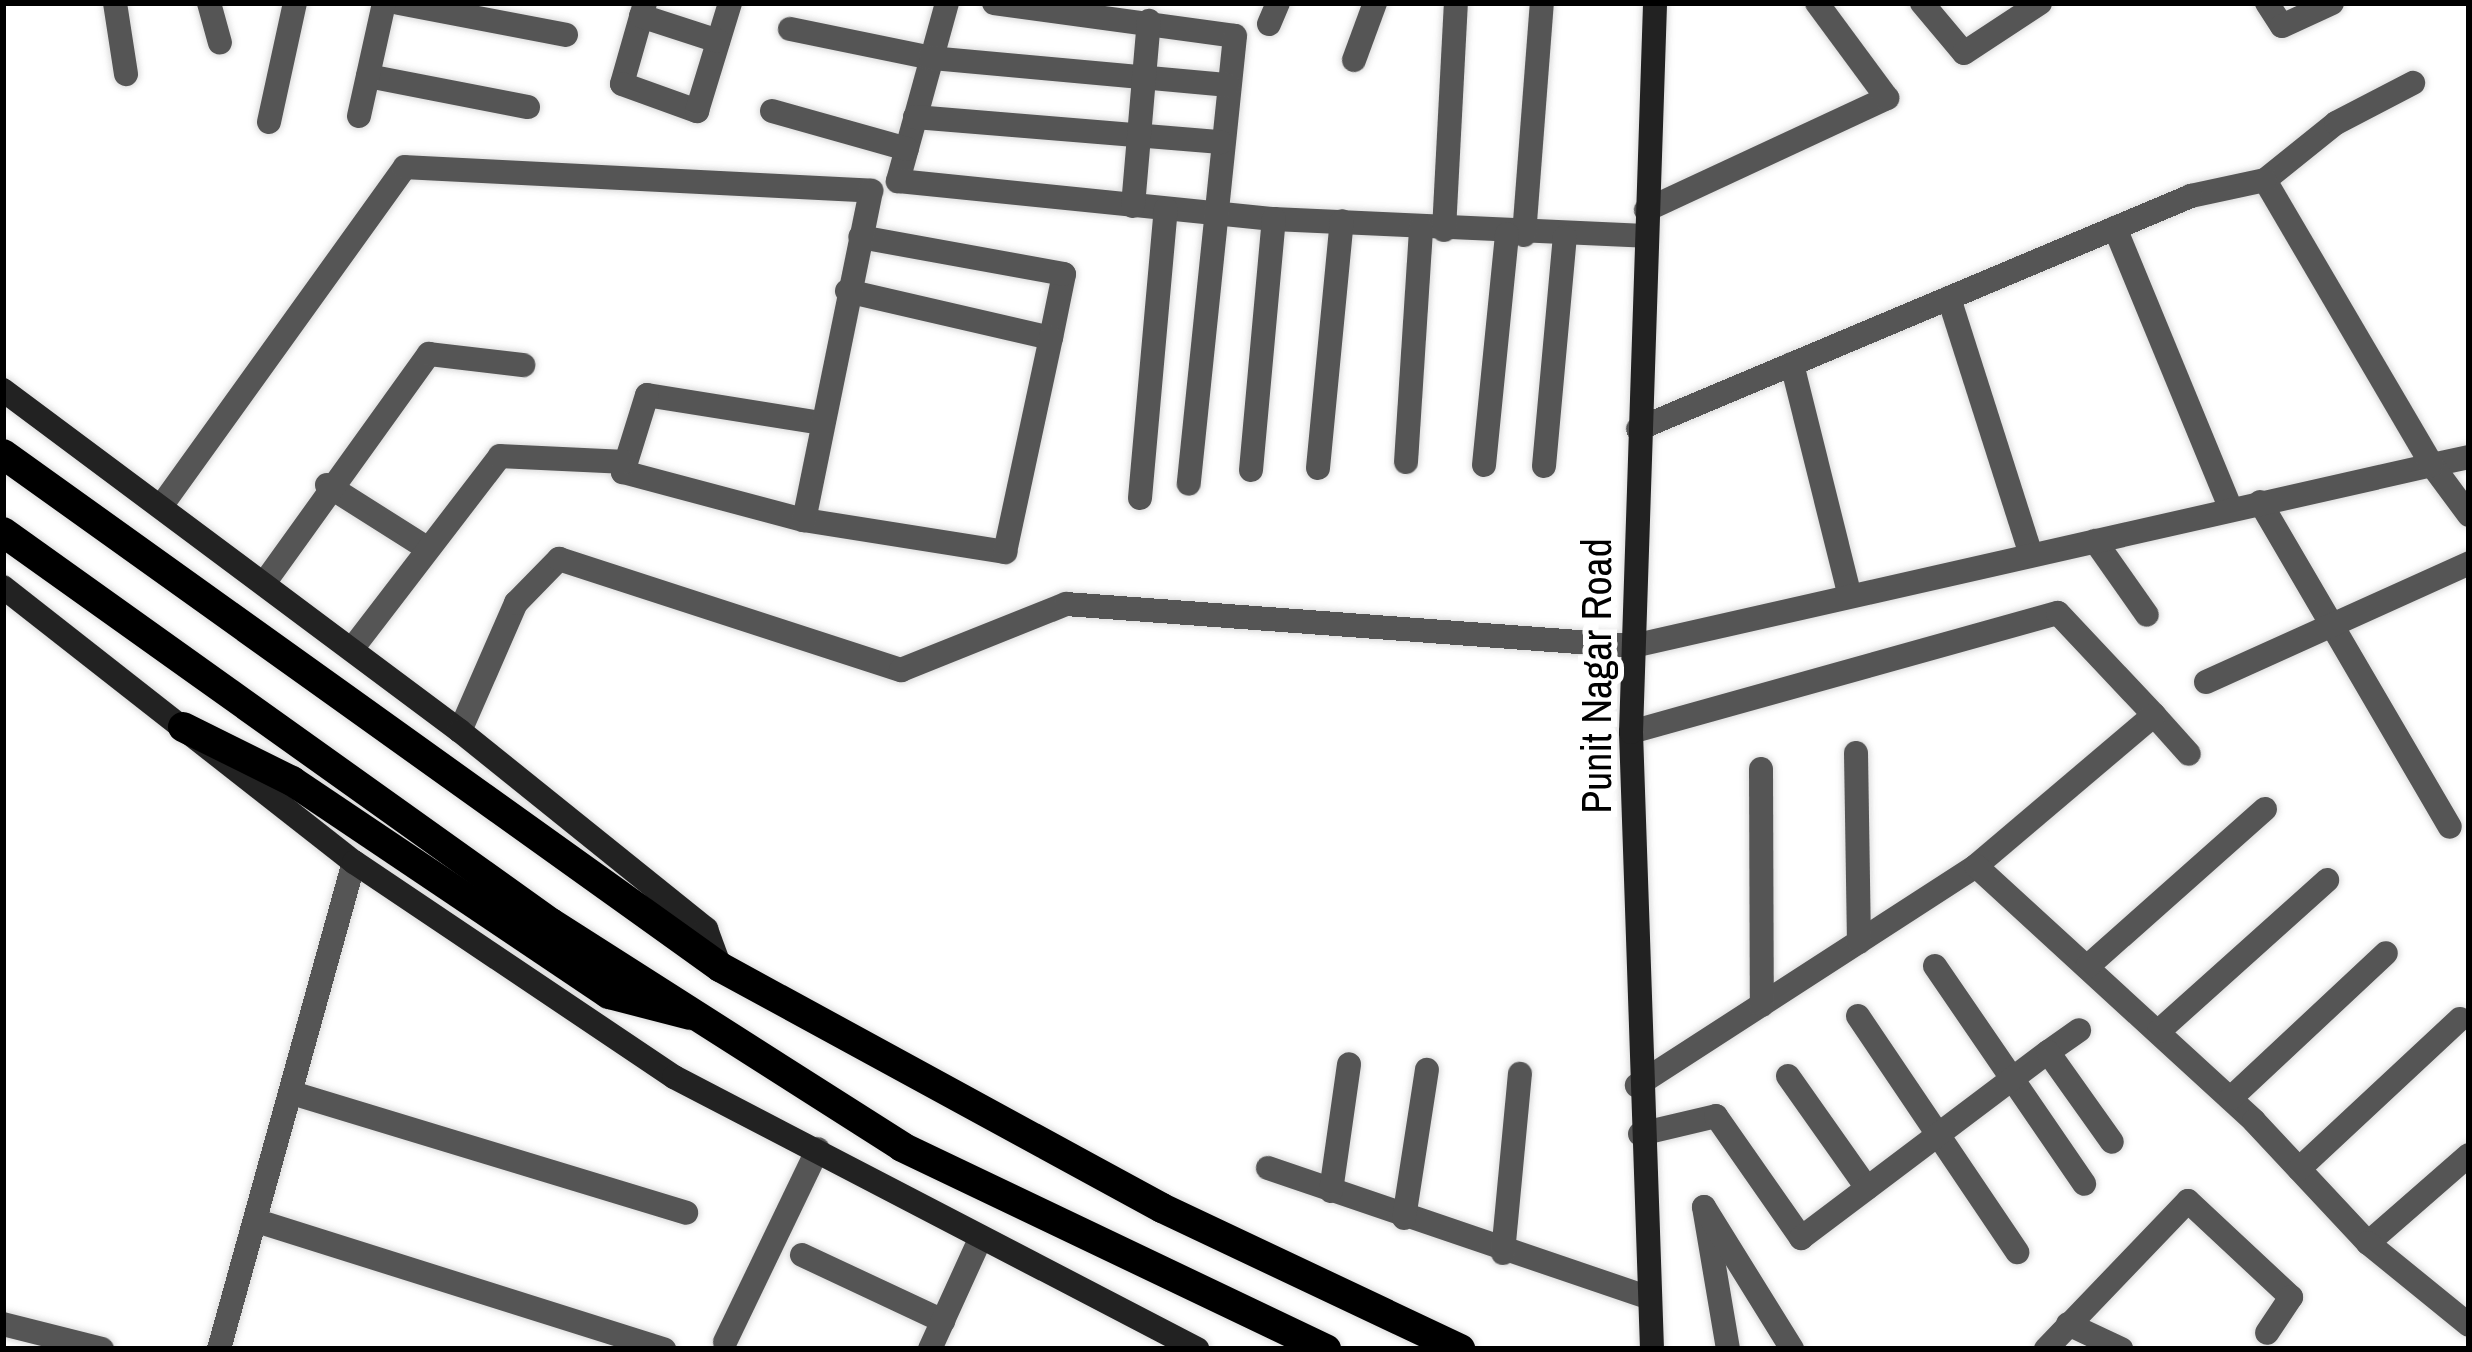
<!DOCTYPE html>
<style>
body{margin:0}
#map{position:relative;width:2472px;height:1352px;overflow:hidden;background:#fff;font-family:"Archivo Narrow",sans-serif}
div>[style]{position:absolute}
.roads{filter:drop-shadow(0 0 3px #dbdbdb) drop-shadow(0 0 3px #dbdbdb)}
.street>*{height:24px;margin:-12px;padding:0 12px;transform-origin:12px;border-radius:12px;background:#555}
.secondary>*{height:24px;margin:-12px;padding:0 12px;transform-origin:12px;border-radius:12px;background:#222}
.primary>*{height:30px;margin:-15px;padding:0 15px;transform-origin:15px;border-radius:15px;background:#000}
span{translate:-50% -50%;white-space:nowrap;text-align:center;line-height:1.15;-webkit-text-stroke:12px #fff;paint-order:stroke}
.street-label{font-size:42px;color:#000}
.frame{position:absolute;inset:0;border:6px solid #000;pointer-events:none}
</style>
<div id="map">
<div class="roads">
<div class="street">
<div style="left:115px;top:3px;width:72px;rotate:81.2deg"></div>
<div style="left:209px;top:3px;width:41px;rotate:74.6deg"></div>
<div style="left:399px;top:3px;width:170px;rotate:10.8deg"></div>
<div style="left:645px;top:3px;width:84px;rotate:105.9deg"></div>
<div style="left:622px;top:84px;width:80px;rotate:19.8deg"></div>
<div style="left:697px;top:111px;width:113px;rotate:-73deg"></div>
<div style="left:947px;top:3px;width:185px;rotate:105.4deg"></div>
<div style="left:898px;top:181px;width:378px;rotate:5.8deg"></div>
<div style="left:1274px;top:219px;width:371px;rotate:2.6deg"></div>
<div style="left:994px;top:3px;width:243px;rotate:7.8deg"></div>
<div style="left:1235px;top:36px;width:450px;rotate:95.9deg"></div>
<div style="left:1922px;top:3px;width:65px;rotate:50deg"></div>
<div style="left:1964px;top:53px;width:91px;rotate:-33.3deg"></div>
<div style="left:2267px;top:3px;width:27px;rotate:57deg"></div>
<div style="left:2282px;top:26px;width:55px;rotate:-24.7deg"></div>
<div style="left:641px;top:16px;width:81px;rotate:18deg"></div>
<div style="left:1269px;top:24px;width:23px;rotate:-67deg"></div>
<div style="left:790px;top:29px;width:144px;rotate:11.6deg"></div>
<div style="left:931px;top:58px;width:298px;rotate:5.2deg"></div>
<div style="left:1354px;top:60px;width:61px;rotate:-69.8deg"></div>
<div style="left:368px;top:76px;width:163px;rotate:11deg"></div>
<div style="left:772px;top:111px;width:140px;rotate:15.7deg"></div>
<div style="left:359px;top:116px;width:116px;rotate:-77.5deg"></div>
<div style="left:915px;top:117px;width:307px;rotate:4.7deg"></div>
<div style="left:269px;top:122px;width:122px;rotate:-77.7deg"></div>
<div style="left:2265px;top:180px;width:91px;rotate:-38.8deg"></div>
<div style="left:2336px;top:123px;width:87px;rotate:-27.5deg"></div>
<div style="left:1133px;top:206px;width:186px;rotate:-85.1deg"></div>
<div style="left:1646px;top:210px;width:266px;rotate:-24.9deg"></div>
<div style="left:1887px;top:98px;width:118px;rotate:-126.4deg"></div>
<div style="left:2115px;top:228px;width:304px;rotate:67.6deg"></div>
<div style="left:1444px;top:230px;width:227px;rotate:-87deg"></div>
<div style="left:1524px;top:235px;width:233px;rotate:-85.6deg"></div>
<div style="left:847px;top:291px;width:209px;rotate:13deg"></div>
<div style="left:1051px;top:338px;width:65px;rotate:-78.5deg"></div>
<div style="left:1064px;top:274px;width:207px;rotate:-169.7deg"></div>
<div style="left:1949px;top:298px;width:270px;rotate:72.3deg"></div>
<div style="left:1792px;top:364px;width:239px;rotate:76deg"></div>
<div style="left:815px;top:422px;width:170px;rotate:-170.9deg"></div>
<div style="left:647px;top:395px;width:81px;rotate:107.3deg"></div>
<div style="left:623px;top:472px;width:187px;rotate:14.9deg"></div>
<div style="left:804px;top:520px;width:204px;rotate:9deg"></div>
<div style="left:1005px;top:552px;width:219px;rotate:-77.9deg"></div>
<div style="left:2469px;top:457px;width:38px;rotate:168deg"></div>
<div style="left:2432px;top:465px;width:62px;rotate:53.5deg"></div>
<div style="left:1406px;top:462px;width:234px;rotate:-86.3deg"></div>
<div style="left:1484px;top:465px;width:232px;rotate:-84.3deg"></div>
<div style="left:1544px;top:466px;width:230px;rotate:-84.8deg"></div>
<div style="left:1318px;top:468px;width:248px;rotate:-84.5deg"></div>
<div style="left:1251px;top:470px;width:252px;rotate:-84.8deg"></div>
<div style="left:327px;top:485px;width:116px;rotate:32.3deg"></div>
<div style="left:1140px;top:498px;width:290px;rotate:-84.9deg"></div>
<div style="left:2260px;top:502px;width:376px;rotate:59.7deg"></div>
<div style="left:162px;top:505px;width:416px;rotate:-54.3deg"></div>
<div style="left:405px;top:167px;width:467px;rotate:2.9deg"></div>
<div style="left:871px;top:191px;width:336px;rotate:101.5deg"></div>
<div style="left:2095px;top:541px;width:90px;rotate:54.9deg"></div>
<div style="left:265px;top:582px;width:281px;rotate:-54.3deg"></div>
<div style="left:429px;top:354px;width:95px;rotate:6.7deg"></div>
<div style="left:352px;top:649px;width:243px;rotate:-52.5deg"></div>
<div style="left:500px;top:456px;width:125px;rotate:2.7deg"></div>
<div style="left:2206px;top:682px;width:289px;rotate:-24.3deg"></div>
<div style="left:2154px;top:715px;width:52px;rotate:48.1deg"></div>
<div style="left:460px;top:731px;width:140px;rotate:-66.4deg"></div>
<div style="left:516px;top:603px;width:62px;rotate:-45.7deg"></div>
<div style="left:559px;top:559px;width:360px;rotate:18deg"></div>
<div style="left:901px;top:670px;width:178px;rotate:-21.8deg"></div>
<div style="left:1066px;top:604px;width:569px;rotate:4.24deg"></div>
<div style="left:1633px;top:646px;width:819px;rotate:-12.76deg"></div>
<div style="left:2432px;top:465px;width:330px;rotate:-120.4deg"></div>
<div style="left:2265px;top:180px;width:76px;rotate:167.8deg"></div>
<div style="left:2191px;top:196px;width:600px;rotate:157.15deg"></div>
<div style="left:1631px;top:732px;width:443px;rotate:-15.6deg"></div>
<div style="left:2058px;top:613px;width:140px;rotate:46.7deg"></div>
<div style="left:2154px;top:715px;width:233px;rotate:139.7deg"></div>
<div style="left:1976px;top:866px;width:404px;rotate:147.1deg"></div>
<div style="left:1856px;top:753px;width:189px;rotate:89.1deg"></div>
<div style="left:1761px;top:769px;width:236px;rotate:89.8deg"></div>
<div style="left:1976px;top:866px;width:377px;rotate:42.5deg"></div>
<div style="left:2254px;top:1121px;width:167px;rotate:46.9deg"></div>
<div style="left:2368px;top:1243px;width:134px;rotate:-41.1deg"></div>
<div style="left:1935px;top:966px;width:264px;rotate:55.6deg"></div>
<div style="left:2087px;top:967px;width:238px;rotate:-41.6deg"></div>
<div style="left:1858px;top:1016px;width:285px;rotate:56deg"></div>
<div style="left:2159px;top:1031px;width:226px;rotate:-41.9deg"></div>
<div style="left:2048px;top:1052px;width:38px;rotate:-35deg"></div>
<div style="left:1788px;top:1076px;width:137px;rotate:54.8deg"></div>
<div style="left:292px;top:1093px;width:412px;rotate:16.9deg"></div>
<div style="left:2231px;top:1098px;width:212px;rotate:-43.1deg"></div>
<div style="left:1640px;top:1134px;width:78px;rotate:-13.3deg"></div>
<div style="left:1716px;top:1116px;width:149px;rotate:55.1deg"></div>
<div style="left:1801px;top:1238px;width:309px;rotate:-37deg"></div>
<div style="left:2048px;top:1052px;width:110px;rotate:54.6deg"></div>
<div style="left:1268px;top:1168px;width:403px;rotate:18.8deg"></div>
<div style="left:2299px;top:1169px;width:220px;rotate:-43deg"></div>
<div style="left:1331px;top:1191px;width:128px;rotate:-81.9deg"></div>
<div style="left:1404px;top:1218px;width:150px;rotate:-81.2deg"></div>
<div style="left:257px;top:1221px;width:427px;rotate:17.5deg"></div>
<div style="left:2368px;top:1243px;width:130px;rotate:39.1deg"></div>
<div style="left:1503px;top:1253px;width:180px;rotate:-84.6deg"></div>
<div style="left:802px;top:1255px;width:156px;rotate:25.1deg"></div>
<div style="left:3px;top:1324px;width:102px;rotate:14.2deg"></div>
<div style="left:2068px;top:1324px;width:59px;rotate:25.3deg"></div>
<div style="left:725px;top:1342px;width:214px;rotate:-64.3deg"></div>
<div style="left:219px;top:1349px;width:505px;rotate:-74.51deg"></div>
<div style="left:930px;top:1349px;width:123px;rotate:-65.5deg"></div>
<div style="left:1728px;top:1349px;width:144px;rotate:-99.6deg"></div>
<div style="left:1704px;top:1207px;width:167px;rotate:58.2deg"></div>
<div style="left:2046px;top:1349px;width:205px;rotate:-46.2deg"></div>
<div style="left:2188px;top:1201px;width:141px;rotate:43deg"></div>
<div style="left:2291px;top:1297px;width:43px;rotate:123.7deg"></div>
</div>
<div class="secondary">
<div style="left:3px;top:390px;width:570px;rotate:36.73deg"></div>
<div style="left:460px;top:731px;width:316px;rotate:38.8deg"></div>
<div style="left:706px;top:929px;width:40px;rotate:69.8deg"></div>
<div style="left:3px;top:587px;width:446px;rotate:38.1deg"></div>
<div style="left:354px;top:862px;width:386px;rotate:33.9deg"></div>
<div style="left:674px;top:1077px;width:590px;rotate:27.48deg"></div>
<div style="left:1652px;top:1349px;width:617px;rotate:-91.95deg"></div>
<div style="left:1631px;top:732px;width:729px;rotate:-88.11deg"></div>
</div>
<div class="primary">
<div style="left:3px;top:454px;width:882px;rotate:35.58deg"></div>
<div style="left:720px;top:967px;width:503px;rotate:28.6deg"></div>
<div style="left:1162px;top:1208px;width:330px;rotate:25.3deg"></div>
<div style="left:3px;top:532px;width:673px;rotate:35.51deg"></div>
<div style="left:551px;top:923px;width:416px;rotate:32.5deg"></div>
<div style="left:902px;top:1147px;width:470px;rotate:25.5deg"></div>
<div style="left:183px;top:727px;width:122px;rotate:26.4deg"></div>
<div style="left:292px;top:781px;width:382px;rotate:33.9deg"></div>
<div style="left:609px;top:994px;width:84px;rotate:14.5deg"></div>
</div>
</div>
<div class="street-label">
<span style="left:1596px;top:676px;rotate:-90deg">Punit Nagar Road</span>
</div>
<div class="frame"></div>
</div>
